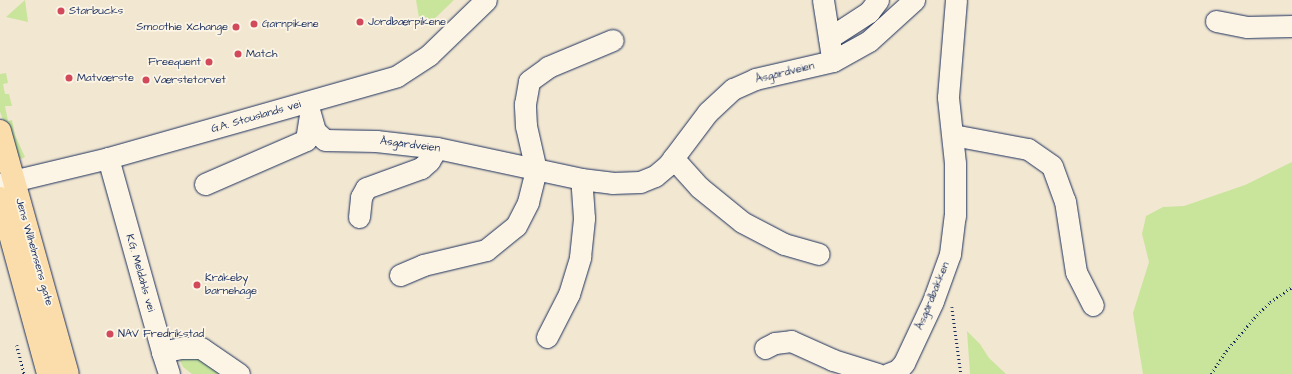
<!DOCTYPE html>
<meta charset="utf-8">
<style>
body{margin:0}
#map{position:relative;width:1292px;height:374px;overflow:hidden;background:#f2e7d1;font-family:"Architects Daughter",sans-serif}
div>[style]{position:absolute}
.green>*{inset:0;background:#c9e59c}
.path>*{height:2.5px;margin-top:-1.25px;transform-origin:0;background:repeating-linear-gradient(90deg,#1b2f5e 0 1px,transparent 0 4px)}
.roads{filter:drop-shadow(0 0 1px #1b2f5e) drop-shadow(0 0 1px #1b2f5e)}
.minor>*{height:21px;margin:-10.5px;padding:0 10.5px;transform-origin:10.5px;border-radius:10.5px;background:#fcf5e5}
.major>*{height:22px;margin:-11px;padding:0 11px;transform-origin:11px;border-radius:11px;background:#fbddab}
.dots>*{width:11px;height:11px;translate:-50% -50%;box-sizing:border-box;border:2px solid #fcf5e5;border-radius:50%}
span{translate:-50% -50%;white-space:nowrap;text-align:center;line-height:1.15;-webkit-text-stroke:3.5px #fcf5e5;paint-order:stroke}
.poi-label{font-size:11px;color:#1b2f5e}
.left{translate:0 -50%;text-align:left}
.right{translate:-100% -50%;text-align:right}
.street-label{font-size:11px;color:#1b2f5e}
</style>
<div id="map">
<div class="green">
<div style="clip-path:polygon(25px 0,28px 22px,6px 17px)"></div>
<div style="clip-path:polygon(416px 0,454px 0,430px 23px,425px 17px,419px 18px)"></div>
<div style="clip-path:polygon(6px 73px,8px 83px,3px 84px,5px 94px,9px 94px,12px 106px,5px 106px,8px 121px,12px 120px,15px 135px,25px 157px,21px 159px,16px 153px,0 112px,0 74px)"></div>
<div style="clip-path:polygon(1292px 162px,1292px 374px,1143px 374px,1133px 313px,1149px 262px,1142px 234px,1146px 216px,1163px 207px,1184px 206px,1245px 185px)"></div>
<div style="clip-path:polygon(967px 331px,980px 344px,989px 358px,1006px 374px,970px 374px)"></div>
<div style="clip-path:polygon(185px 356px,200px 356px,230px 374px,192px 374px,183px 367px,180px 361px)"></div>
</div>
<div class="path">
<div style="left:952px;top:307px;width:68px;rotate:82.3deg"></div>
<div style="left:17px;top:345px;width:30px;rotate:76deg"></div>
<div style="left:1211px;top:374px;width:27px;rotate:-57deg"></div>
<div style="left:1226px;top:351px;width:43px;rotate:-49.7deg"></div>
<div style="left:1254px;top:318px;width:23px;rotate:-45deg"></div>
<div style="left:1270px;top:302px;width:27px;rotate:-34deg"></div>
</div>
<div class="roads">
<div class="minor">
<div style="left:823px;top:0;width:52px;rotate:81.1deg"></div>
<div style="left:1216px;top:21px;width:32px;rotate:11deg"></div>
<div style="left:1247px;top:27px;width:45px;rotate:-1.3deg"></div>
<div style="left:829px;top:38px;width:48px;rotate:-33deg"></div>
<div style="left:869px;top:12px;width:15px;rotate:-53deg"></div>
<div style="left:307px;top:103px;width:29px;rotate:74deg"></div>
<div style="left:315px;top:131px;width:13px;rotate:42deg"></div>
<div style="left:325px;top:140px;width:51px;rotate:1.1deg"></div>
<div style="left:376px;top:141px;width:61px;rotate:6.5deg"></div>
<div style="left:437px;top:148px;width:147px;rotate:12.1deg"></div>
<div style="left:581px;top:179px;width:31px;rotate:7deg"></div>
<div style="left:612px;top:183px;width:28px;rotate:-2deg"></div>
<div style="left:640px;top:182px;width:16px;rotate:-22deg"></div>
<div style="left:655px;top:176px;width:17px;rotate:-40deg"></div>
<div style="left:668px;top:165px;width:66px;rotate:-53deg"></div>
<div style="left:708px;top:112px;width:34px;rotate:-43deg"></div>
<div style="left:733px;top:89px;width:24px;rotate:-24deg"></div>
<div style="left:755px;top:79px;width:80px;rotate:-13deg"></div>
<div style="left:833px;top:61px;width:41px;rotate:-29.1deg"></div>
<div style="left:869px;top:41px;width:61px;rotate:-42.3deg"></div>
<div style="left:953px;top:135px;width:76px;rotate:10.6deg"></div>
<div style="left:1028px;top:149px;width:29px;rotate:35deg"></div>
<div style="left:1052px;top:166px;width:37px;rotate:70deg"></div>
<div style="left:1065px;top:201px;width:72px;rotate:81.2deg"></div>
<div style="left:1076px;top:272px;width:37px;rotate:63deg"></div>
<div style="left:108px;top:158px;width:201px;rotate:74.4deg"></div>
<div style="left:162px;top:352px;width:19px;rotate:-12deg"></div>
<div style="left:181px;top:348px;width:20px"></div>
<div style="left:201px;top:348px;width:46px;rotate:34.4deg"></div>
<div style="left:673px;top:158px;width:39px;rotate:48deg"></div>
<div style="left:699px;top:187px;width:55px;rotate:39.1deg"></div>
<div style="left:742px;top:222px;width:47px;rotate:27.6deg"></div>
<div style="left:784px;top:244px;width:36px;rotate:16deg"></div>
<div style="left:0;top:184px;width:111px;rotate:-13.5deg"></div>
<div style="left:108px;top:158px;width:300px;rotate:-15.8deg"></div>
<div style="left:397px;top:76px;width:38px;rotate:-33deg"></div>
<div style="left:429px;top:55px;width:79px;rotate:-44deg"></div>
<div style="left:205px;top:184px;width:110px;rotate:-23.5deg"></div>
<div style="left:306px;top:140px;width:24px;rotate:-81deg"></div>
<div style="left:359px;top:217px;width:20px;rotate:-84deg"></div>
<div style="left:361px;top:197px;width:10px;rotate:-61deg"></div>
<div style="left:366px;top:188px;width:59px;rotate:-20deg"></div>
<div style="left:421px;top:168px;width:11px;rotate:-41deg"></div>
<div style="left:429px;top:161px;width:15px;rotate:-58deg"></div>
<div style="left:400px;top:275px;width:25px;rotate:-23deg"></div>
<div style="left:423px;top:265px;width:65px;rotate:-13.4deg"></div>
<div style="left:486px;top:250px;width:38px;rotate:-39deg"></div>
<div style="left:516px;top:226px;width:27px;rotate:-63deg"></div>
<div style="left:528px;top:202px;width:33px;rotate:-76deg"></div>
<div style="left:536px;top:170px;width:45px;rotate:-102.8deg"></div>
<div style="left:526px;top:126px;width:22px;rotate:-93deg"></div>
<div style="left:525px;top:104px;width:23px;rotate:-80deg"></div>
<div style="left:529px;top:81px;width:24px;rotate:-36deg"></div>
<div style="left:548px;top:67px;width:70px;rotate:-22.6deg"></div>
<div style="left:547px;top:337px;width:48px;rotate:-62.9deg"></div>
<div style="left:569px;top:294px;width:39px;rotate:-73deg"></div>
<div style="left:580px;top:257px;width:39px;rotate:-84deg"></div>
<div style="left:584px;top:218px;width:39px;rotate:-94deg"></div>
<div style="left:765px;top:348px;width:11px;rotate:-27deg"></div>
<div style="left:775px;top:343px;width:16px;rotate:-7deg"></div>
<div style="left:791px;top:341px;width:46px;rotate:24.3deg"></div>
<div style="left:833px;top:360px;width:47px;rotate:17.3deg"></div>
<div style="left:162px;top:352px;width:23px;rotate:72deg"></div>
<div style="left:888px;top:374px;width:11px;rotate:-22deg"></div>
<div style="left:898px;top:370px;width:9px;rotate:-49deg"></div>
<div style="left:904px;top:363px;width:68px;rotate:-64.9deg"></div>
<div style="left:933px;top:301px;width:50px;rotate:-70.1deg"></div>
<div style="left:950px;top:254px;width:38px;rotate:-83deg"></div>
<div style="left:955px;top:216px;width:53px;rotate:-90deg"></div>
<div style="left:955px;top:163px;width:66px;rotate:-96.1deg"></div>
<div style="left:948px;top:97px;width:97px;rotate:-85.3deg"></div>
</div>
<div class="major">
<div style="left:0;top:131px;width:252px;rotate:74.4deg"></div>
<div style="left:0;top:198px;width:182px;rotate:74.7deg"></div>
</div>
</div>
<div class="dots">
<div style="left:61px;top:11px;background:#d1495b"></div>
<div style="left:360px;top:22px;background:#d1495b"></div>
<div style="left:254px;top:24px;background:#d1495b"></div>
<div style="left:236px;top:27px;background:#d1495b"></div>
<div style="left:238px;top:54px;background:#d1495b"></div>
<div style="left:209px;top:62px;background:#d1495b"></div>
<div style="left:69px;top:78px;background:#d1495b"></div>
<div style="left:146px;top:80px;background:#d1495b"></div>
<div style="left:197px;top:285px;background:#d1495b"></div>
<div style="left:110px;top:334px;background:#d1495b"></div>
</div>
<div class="poi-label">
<span class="left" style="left:69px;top:11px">Starbucks</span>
<span class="left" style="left:368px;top:22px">Jordbærpikene</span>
<span class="left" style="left:262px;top:24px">Garnpikene</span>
<span class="right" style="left:228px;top:27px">Smoothie Xchange</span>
<span class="left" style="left:246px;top:54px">Match</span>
<span class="right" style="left:201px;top:62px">Freequent</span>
<span class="left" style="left:77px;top:78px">Matværste</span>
<span class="left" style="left:154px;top:80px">Værstetorvet</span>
<span class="left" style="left:205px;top:285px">Kråkeby<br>barnehage</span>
<span class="left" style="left:118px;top:334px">NAV Fredrikstad</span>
</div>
<div class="street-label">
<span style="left:785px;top:73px;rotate:-14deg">Åsgårdveien</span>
<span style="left:256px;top:117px;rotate:-16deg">G.A. Stouslands vei</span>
<span style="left:410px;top:145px;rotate:7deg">Åsgårdveien</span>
<span style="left:34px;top:252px;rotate:74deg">Jens Wilhelmsens gate</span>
<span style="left:140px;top:273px;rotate:74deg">K.G. Meldahls vei</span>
<span style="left:933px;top:296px;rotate:-68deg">Åsgårdbakken</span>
</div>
</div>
